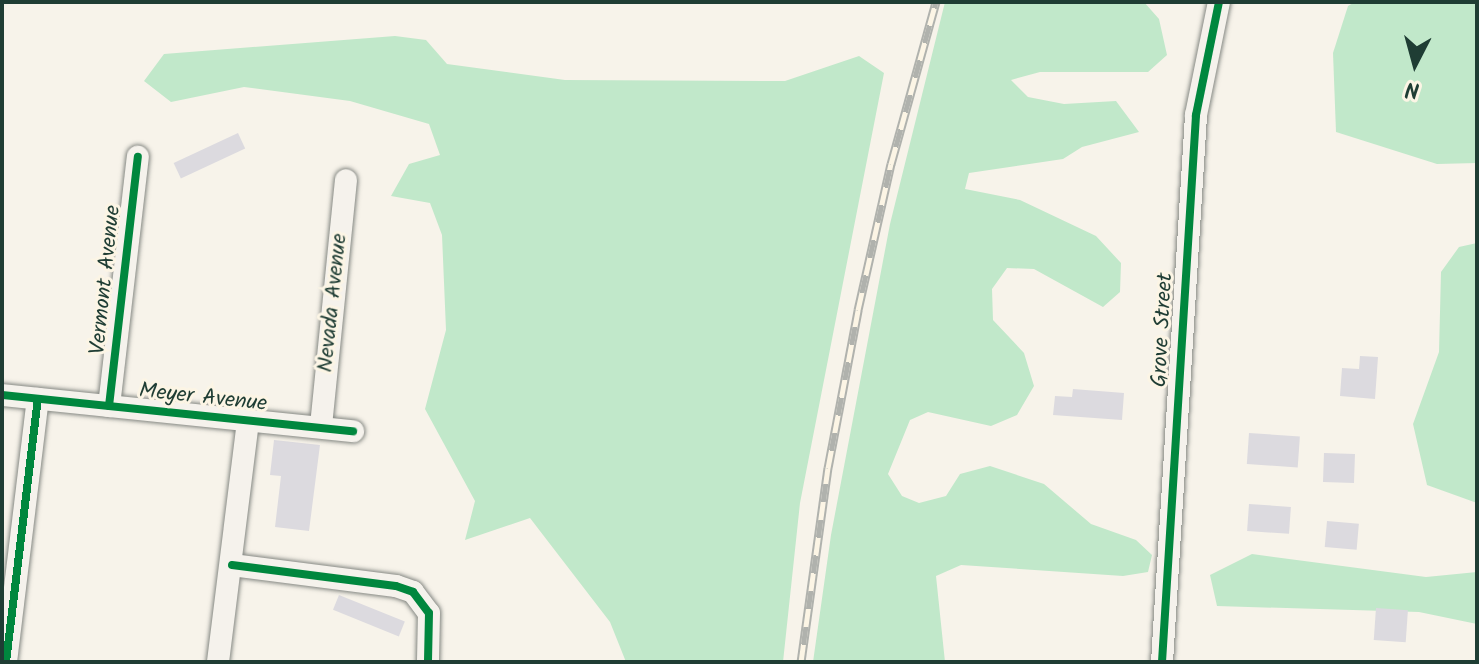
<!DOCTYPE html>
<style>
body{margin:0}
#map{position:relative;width:1479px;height:664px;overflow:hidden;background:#f7f3ea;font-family:Kalam,sans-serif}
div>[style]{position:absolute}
.green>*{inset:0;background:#c1e8ca}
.building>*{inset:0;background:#dcdadf;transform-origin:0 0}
.roads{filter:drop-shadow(0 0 2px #868984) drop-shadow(0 0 2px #868984)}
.minor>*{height:22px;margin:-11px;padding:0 11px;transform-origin:11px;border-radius:11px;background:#f5f2ec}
.rail>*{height:9px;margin-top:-4.5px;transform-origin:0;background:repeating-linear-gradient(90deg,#fcf5e5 0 18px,#b0b2ad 0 36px);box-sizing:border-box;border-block:2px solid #b0b2ad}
.cycleway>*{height:8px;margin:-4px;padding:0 4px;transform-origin:4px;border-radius:4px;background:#00873e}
span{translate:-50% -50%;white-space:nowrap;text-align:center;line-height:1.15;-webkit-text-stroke:6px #fcf5e5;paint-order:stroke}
.street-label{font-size:22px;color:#1f3d34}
.frame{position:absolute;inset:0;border:4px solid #1f3d34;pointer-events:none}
.north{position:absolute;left:1375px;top:24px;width:80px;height:80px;-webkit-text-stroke:6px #fcf5e5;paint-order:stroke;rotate:186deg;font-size:22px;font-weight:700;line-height:32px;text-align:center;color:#1f3d34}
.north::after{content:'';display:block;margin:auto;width:28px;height:36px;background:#1f3d34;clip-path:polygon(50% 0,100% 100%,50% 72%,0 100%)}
</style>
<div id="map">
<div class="green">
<div style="clip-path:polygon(945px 2px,1144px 2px,1159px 19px,1167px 55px,1148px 72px,1040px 72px,1011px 80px,1028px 97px,1064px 104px,1116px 101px,1139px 132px,1082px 147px,1063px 159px,969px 173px,965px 189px,1020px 200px,1096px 236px,1121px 263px,1120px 292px,1103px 307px,1034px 269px,1007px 268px,992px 289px,993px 320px,1024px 353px,1034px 386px,1017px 415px,991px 426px,928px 412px,910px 420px,888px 474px,902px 496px,919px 503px,946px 496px,960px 474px,990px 466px,1044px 484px,1091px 524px,1136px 540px,1152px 555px,1148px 572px,1123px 576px,961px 565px,936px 576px,945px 662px,813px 662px,831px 535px,890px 224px)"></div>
<div style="clip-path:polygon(1355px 2px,1477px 2px,1477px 163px,1437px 164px,1336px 132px,1333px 53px,1348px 6px)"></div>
<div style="clip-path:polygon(395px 36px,426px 40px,447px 64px,565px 80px,785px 81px,859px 56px,884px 73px,800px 503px,783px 662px,626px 662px,610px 622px,530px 518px,465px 540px,475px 501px,425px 409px,446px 330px,442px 235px,430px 203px,391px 196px,409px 164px,440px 155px,429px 124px,350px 101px,244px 87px,171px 102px,144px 81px,164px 54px)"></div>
<div style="clip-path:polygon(1477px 243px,1477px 503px,1427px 485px,1413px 424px,1439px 352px,1441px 272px,1459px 247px)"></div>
<div style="clip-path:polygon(1252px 554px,1426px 577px,1477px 572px,1477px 624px,1419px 612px,1217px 606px,1210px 575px)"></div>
</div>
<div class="building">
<div style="left:238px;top:133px;width:17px;height:71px;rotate:65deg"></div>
<div style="clip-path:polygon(1360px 356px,1378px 357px,1375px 399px,1340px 396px,1342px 368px,1359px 369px)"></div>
<div style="clip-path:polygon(1073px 389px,1124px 393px,1122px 420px,1053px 415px,1055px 396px,1072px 397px)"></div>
<div style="left:1249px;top:433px;width:51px;height:31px;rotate:4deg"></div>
<div style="clip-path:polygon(274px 440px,320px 445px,309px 531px,275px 527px,281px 476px,270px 475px)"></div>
<div style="left:1324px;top:453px;width:31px;height:29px;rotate:2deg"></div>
<div style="left:1249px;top:504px;width:42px;height:27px;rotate:4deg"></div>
<div style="left:1327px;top:521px;width:32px;height:26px;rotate:5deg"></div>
<div style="left:339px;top:595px;width:71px;height:16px;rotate:22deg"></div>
<div style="left:1376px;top:608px;width:32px;height:32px;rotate:4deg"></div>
</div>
<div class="roads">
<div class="minor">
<div style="left:2px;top:395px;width:353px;rotate:5.9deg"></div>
<div style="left:109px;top:406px;width:251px;rotate:-83.4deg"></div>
<div style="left:321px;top:426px;width:247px;rotate:-84.2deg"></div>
<div style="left:232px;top:565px;width:165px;rotate:7.3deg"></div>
<div style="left:396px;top:586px;width:18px;rotate:19deg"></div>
<div style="left:413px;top:592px;width:26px;rotate:53deg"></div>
<div style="left:429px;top:613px;width:49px;rotate:91.2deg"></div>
<div style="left:6px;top:662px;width:265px;rotate:-83.1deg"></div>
<div style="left:218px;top:662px;width:242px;rotate:-82.9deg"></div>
<div style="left:1162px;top:662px;width:548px;rotate:-86.44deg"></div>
<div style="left:1196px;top:115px;width:115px;rotate:-78.5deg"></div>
</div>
</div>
<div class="rail">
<div style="left:801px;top:662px;width:196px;rotate:-82.1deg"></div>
<div style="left:828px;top:468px;width:161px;rotate:-79.2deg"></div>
<div style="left:858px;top:310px;width:150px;rotate:-77.3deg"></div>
<div style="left:891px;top:164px;width:168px;rotate:-74.5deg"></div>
</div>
<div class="cycleway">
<div style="left:2px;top:395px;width:353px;rotate:5.9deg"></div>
<div style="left:109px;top:406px;width:251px;rotate:-83.4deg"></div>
<div style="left:232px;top:565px;width:165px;rotate:7.3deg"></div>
<div style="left:396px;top:586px;width:18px;rotate:19deg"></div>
<div style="left:413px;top:592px;width:26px;rotate:53deg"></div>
<div style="left:429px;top:613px;width:49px;rotate:91.2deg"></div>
<div style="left:6px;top:662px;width:265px;rotate:-83.1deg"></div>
<div style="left:1162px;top:662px;width:548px;rotate:-86.44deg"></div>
<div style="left:1196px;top:115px;width:115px;rotate:-78.5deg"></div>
</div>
<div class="street-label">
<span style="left:106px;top:280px;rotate:-84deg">Vermont Avenue</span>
<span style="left:333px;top:303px;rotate:-84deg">Nevada Avenue</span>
<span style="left:1163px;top:330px;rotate:-87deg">Grove Street</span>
<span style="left:203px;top:398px;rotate:6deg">Meyer Avenue</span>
</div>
<div class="frame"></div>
<div class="north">N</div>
</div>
